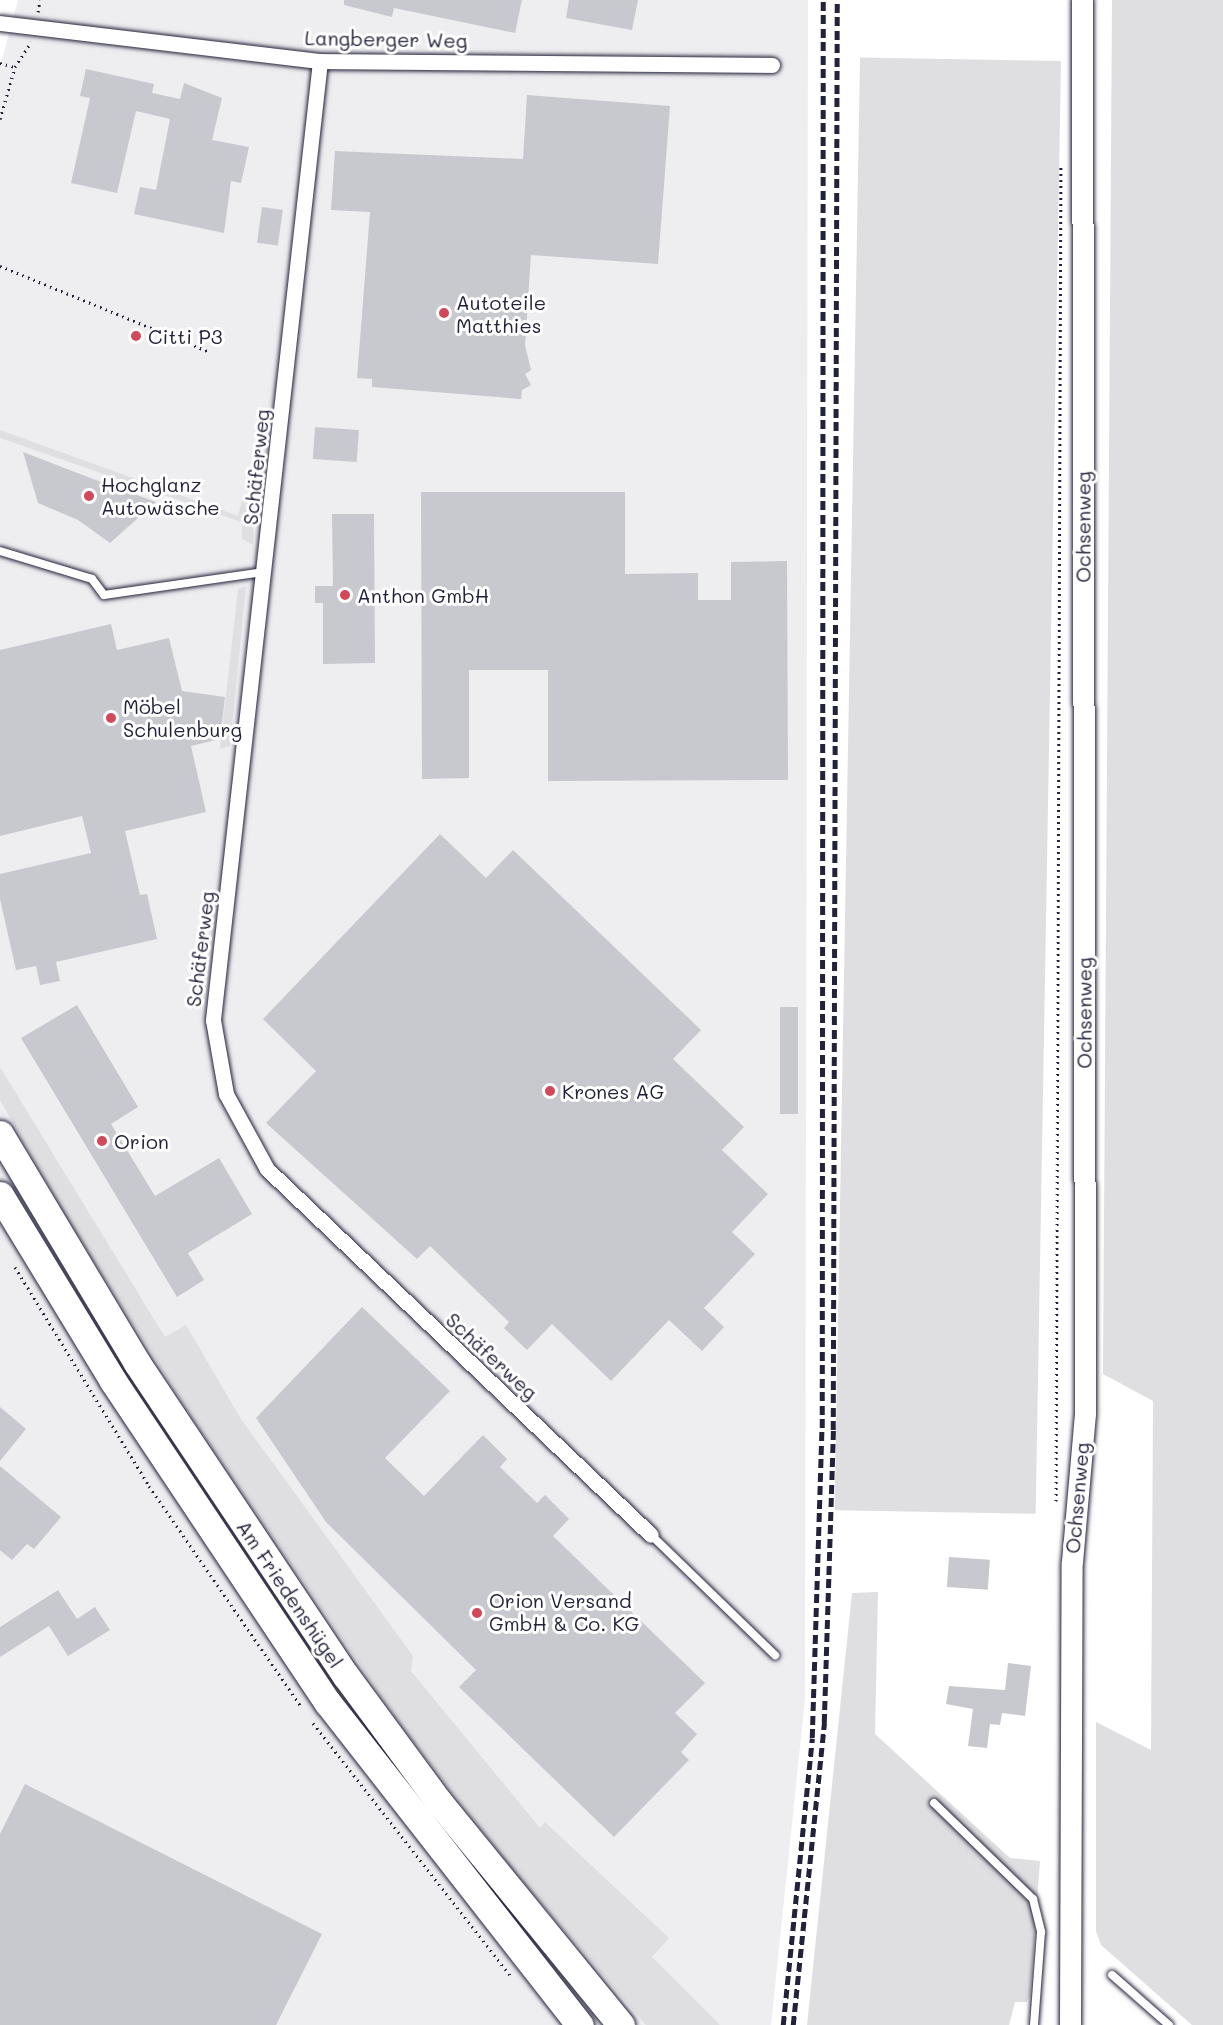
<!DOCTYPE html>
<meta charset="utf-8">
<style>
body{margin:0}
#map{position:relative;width:1223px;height:2025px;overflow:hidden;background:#fff;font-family:Mali,sans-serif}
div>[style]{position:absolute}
.built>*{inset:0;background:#eeeef1}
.green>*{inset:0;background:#dfdfe2;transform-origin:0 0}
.building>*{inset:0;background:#c8c8cf;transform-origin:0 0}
.path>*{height:3px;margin-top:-1.5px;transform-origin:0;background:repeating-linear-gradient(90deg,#22223b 0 1.5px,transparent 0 6px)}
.roads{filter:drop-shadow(0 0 2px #22223b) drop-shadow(0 0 2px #22223b)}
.lane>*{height:8px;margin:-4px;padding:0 4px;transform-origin:4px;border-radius:4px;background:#fff}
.street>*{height:15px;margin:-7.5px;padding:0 7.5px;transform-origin:7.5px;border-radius:7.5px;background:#fff}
.secondary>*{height:21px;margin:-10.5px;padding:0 10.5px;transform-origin:10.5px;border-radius:10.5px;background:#fff}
.highway>*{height:27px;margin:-13.5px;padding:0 13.5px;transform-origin:13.5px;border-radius:13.5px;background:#fff}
.rail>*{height:4.5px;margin-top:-2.25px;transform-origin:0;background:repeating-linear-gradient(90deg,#22223b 0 9px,transparent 0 13.5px)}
.dots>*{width:16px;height:16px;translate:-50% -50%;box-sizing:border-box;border:3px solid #fff;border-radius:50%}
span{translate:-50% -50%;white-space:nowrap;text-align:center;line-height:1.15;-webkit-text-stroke:6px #fff;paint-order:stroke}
.street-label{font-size:20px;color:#22223b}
.poi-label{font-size:20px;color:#22223b}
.left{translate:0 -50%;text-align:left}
</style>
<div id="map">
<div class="built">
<div style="clip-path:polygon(18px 0,808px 0,805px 1699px,771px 2025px,0 2025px,0 67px)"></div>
</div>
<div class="green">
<div style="clip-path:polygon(1112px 0,1223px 0,1223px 2025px,1192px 2025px,1101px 1945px,1096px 1931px,1096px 1722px,1151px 1750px,1153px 1401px,1103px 1374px)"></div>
<div style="left:1061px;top:61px;width:1453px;height:201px;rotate:91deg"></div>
<div style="clip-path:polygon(0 430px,238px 516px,243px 497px,249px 499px,255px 502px,253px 545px,242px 539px,242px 522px,0 438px)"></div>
<div style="clip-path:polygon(246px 586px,230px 746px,220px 749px,238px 589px)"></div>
<div style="clip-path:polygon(0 1067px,165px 1337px,186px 1325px,241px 1419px,413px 1656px,411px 1671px,540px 1828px,545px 1822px,669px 1938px,652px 1957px,720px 2025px,646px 2025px,511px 1868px,401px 1725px,191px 1416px,71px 1225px,0 1100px)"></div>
<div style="clip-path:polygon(878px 1592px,875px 1734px,1010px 1858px,1040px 1861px,1030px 1995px,1027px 2002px,1015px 2002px,1009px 2025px,807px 2025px,852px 1593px)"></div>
</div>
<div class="building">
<div style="clip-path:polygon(344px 0,522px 0,515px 33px,394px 8px,392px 17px,344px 5px)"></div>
<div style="clip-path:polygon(569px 0,638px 0,632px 30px,566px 18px)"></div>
<div style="clip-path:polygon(86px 69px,154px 84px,152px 93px,180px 99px,184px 83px,222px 98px,212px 140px,249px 147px,241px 183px,231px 181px,224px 233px,134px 214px,140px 187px,156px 190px,170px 119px,136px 111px,117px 193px,71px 183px,90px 98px,80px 96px)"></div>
<div style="clip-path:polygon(527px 95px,670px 106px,658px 264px,531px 255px,525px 345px,531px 370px,525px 374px,531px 385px,522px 390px,521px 399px,372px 387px,372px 379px,357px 378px,370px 212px,331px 210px,335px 151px,523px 159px)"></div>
<div style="left:262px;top:207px;width:21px;height:36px;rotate:8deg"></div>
<div style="left:315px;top:427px;width:44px;height:32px;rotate:4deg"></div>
<div style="clip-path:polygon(23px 452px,93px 479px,156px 502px,110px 543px,78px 520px,38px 503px)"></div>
<div style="clip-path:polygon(421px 492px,625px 492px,625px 574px,698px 573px,698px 600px,731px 600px,731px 562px,787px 561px,788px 780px,548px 781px,548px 670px,469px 670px,469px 778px,422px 779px)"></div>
<div style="clip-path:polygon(332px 514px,374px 514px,375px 663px,323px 664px,323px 603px,315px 603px,315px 586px,333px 586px)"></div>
<div style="clip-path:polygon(111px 624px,117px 650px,169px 638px,182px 691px,225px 697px,220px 739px,191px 746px,206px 812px,125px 831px,140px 895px,147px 894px,157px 939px,56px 962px,60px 981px,40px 985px,36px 966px,16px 970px,0 899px,0 874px,91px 853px,82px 816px,0 836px,0 650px)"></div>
<div style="clip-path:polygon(440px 834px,486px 878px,513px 850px,701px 1030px,673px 1059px,744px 1127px,722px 1150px,768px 1194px,732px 1232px,755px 1254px,704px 1308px,724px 1327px,702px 1351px,669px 1320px,611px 1381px,552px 1324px,527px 1350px,504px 1328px,509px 1322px,430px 1246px,417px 1259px,266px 1123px,316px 1071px,263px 1019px)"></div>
<div style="clip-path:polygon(77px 1005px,138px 1107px,111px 1124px,155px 1196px,219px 1158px,252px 1214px,188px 1253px,204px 1280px,177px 1297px,21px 1038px)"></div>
<div style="left:780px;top:1007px;width:18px;height:107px"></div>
<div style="clip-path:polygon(362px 1307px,450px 1391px,385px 1458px,424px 1496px,483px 1435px,507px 1459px,500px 1467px,537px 1503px,545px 1495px,569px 1519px,553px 1536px,705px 1683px,675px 1713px,697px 1734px,681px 1752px,689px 1760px,614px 1837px,459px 1687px,476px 1670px,326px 1522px,256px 1418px)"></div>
<div style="clip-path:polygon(0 1407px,26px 1429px,0 1461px)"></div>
<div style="clip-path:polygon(0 1466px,61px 1517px,34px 1549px,27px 1544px,12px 1560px,0 1550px)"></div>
<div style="left:949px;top:1557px;width:41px;height:30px;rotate:4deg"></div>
<div style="clip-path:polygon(58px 1590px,77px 1619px,95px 1607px,110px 1630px,68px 1656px,49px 1626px,0 1657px,0 1627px)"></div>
<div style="clip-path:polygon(1008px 1663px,1031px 1666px,1025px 1716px,1002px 1713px,1000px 1725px,990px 1724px,987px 1748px,968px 1746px,973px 1709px,946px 1704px,949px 1686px,1005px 1690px)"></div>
<div style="clip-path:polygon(25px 1784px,322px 1934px,276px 2025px,0 2025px,0 1834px)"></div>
</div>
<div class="path">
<div style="left:38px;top:12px;width:12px;rotate:-81deg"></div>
<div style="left:0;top:63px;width:16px;rotate:15deg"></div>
<div style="left:15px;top:67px;width:30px;rotate:-57deg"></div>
<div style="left:0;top:119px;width:54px;rotate:-73.9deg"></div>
<div style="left:0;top:266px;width:227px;rotate:22.3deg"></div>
<div style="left:15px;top:1267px;width:257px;rotate:58.5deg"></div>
<div style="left:149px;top:1486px;width:267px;rotate:55.4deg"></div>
<div style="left:1056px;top:1501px;width:1334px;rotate:-89.79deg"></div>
<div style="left:313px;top:1723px;width:321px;rotate:52deg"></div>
</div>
<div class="roads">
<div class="lane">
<div style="left:0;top:551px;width:96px;rotate:16.9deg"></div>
<div style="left:92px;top:579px;width:20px;rotate:53deg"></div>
<div style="left:104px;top:595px;width:162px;rotate:-8.2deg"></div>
<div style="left:651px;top:1535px;width:173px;rotate:44.1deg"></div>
<div style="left:934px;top:1803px;width:138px;rotate:44.1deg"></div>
<div style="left:1033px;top:1899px;width:34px;rotate:76deg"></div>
<div style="left:1041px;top:1932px;width:93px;rotate:94.3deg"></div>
<div style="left:1112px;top:1975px;width:76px;rotate:41.3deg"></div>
</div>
<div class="street">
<div style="left:0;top:23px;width:322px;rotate:6.8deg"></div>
<div style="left:320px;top:61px;width:452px;rotate:0.5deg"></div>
<div style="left:320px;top:61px;width:965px;rotate:96.37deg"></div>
<div style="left:213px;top:1020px;width:75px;rotate:80deg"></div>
<div style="left:226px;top:1094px;width:85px;rotate:61.3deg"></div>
<div style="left:267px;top:1169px;width:530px;rotate:43.63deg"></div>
</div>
<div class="secondary">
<div style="left:1070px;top:2025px;width:463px;rotate:-89.8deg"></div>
<div style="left:1072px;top:1562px;width:149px;rotate:-85deg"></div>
<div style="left:1085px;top:1414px;width:1414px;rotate:-90.12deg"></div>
</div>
<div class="highway">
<div style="left:0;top:1134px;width:267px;rotate:59.1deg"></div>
<div style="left:137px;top:1363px;width:376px;rotate:56.3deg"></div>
<div style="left:346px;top:1676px;width:157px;rotate:53.6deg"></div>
<div style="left:439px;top:1802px;width:288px;rotate:50.8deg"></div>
<div style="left:0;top:1195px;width:218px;rotate:58.7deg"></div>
<div style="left:113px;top:1381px;width:387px;rotate:56.3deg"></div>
<div style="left:328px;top:1703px;width:409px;rotate:52deg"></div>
</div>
</div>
<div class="rail">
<div style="left:783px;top:2025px;width:288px;rotate:-84.2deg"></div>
<div style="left:812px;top:1738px;width:310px;rotate:-88.2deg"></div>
<div style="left:822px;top:1428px;width:1428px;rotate:-89.96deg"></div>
<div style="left:793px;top:2025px;width:304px;rotate:-84.1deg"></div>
<div style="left:824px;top:1723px;width:293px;rotate:-88.2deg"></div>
<div style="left:833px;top:1430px;width:1430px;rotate:-89.84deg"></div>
</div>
<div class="dots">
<div style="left:444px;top:313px;background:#d1495b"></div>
<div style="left:136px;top:336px;background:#d1495b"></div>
<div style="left:89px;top:496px;background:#d1495b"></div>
<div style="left:345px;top:595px;background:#d1495b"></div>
<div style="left:111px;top:718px;background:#d1495b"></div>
<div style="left:550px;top:1091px;background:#d1495b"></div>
<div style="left:102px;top:1141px;background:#d1495b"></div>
<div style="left:477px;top:1613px;background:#d1495b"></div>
</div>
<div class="street-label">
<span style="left:386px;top:39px;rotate:1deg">Langberger Weg</span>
<span style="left:256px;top:467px;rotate:-84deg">Schäferweg</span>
<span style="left:1083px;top:527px;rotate:-90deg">Ochsenweg</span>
<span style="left:200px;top:949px;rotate:-83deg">Schäferweg</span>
<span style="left:1084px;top:1013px;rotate:-90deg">Ochsenweg</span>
<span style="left:492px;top:1356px;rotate:43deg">Schäferweg</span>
<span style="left:1077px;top:1498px;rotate:-85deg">Ochsenweg</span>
<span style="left:290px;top:1594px;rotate:56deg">Am Friedenshügel</span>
</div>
<div class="poi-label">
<span class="left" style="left:456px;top:314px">Autoteile<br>Matthies</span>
<span class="left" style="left:148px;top:336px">Citti P3</span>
<span class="left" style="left:101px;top:496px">Hochglanz<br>Autowäsche</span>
<span class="left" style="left:357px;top:595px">Anthon GmbH</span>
<span class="left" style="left:123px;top:718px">Möbel<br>Schulenburg</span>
<span class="left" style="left:562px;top:1091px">Krones AG</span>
<span class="left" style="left:114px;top:1141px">Orion</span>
<span class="left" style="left:489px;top:1612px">Orion Versand<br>GmbH &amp; Co. KG</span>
</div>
</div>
